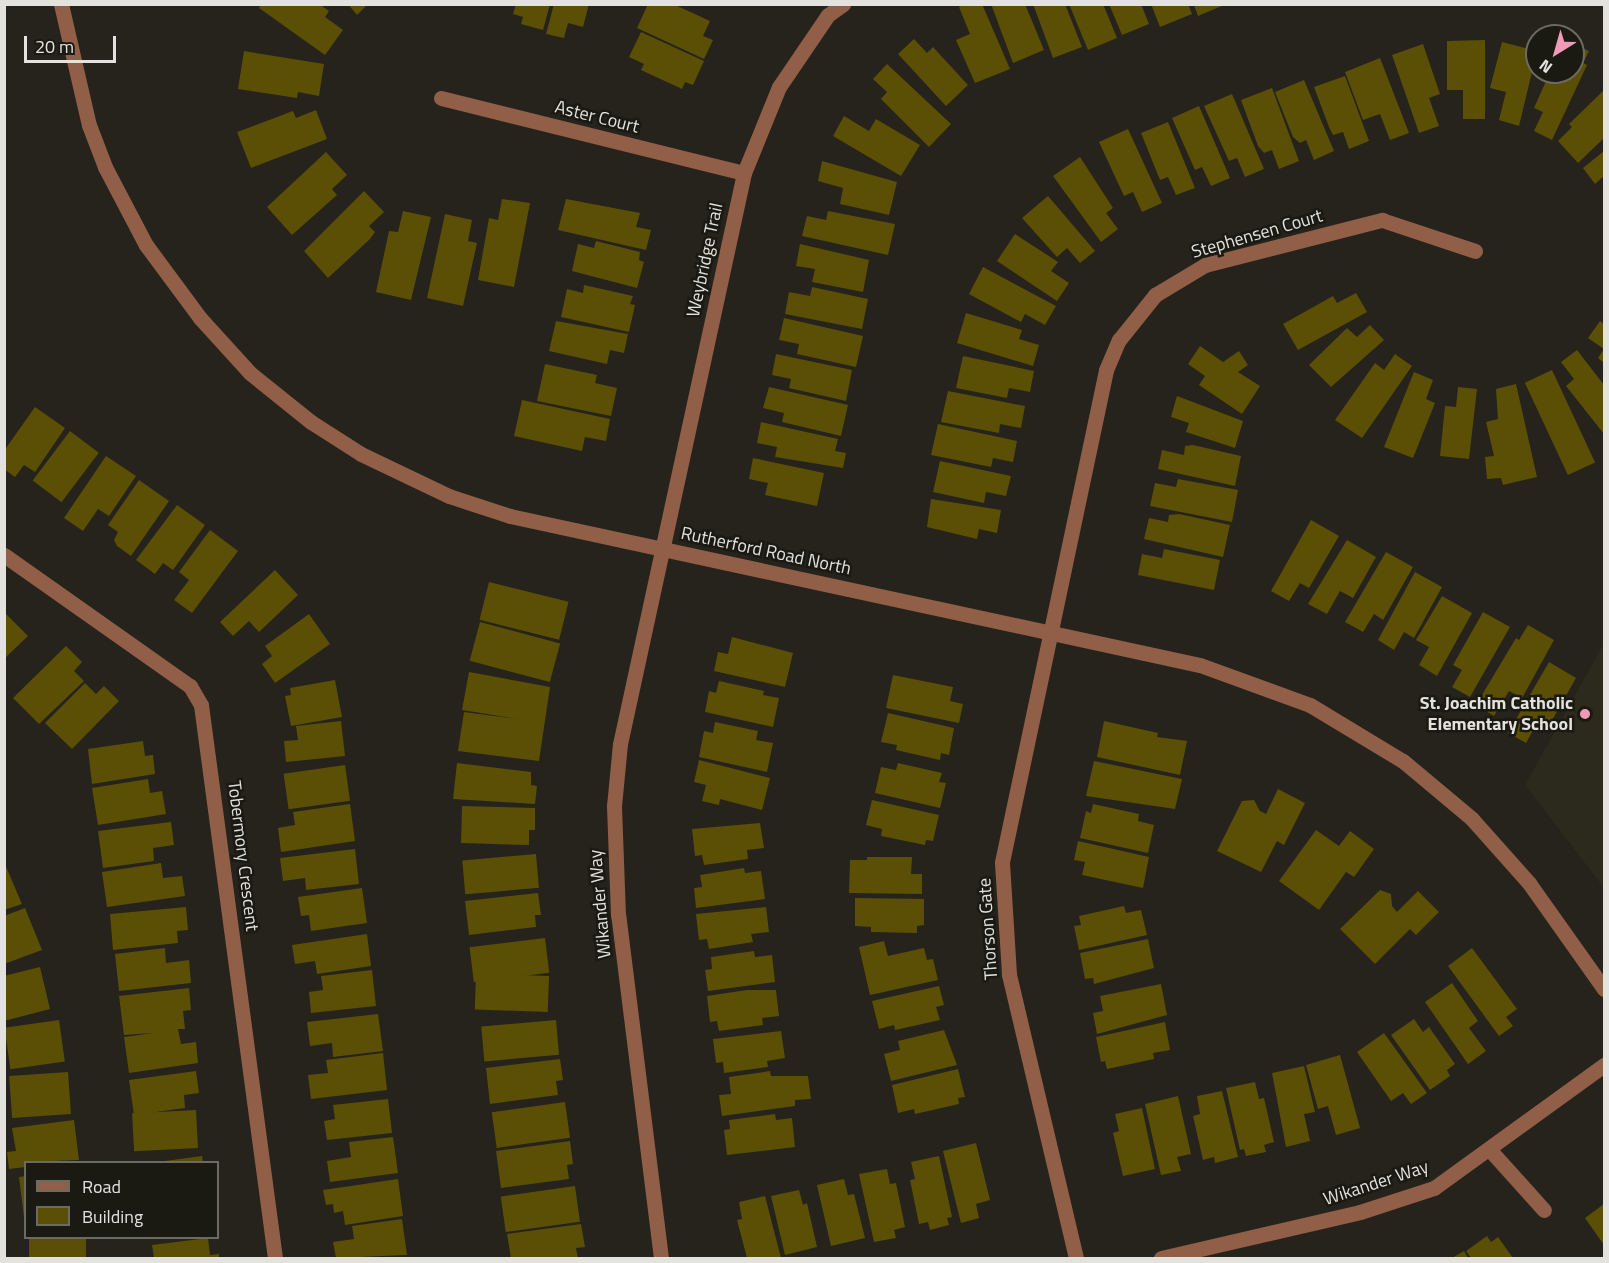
<!DOCTYPE html>
<style>
body{margin:0}
#map{position:relative;width:1609px;height:1263px;overflow:hidden;background:#25231b;font-family:"Titillium Web",sans-serif}
div>[style]{position:absolute}
.built>*{inset:0;background:#2c2a1c}
.building>*{inset:0;background:#5b4f05;transform-origin:0 0}
.minor>*{height:15px;margin:-7.5px;padding:0 7.5px;transform-origin:7.5px;border-radius:7.5px;background:#915e47}
.dots>*{width:16px;height:16px;translate:-50% -50%;box-sizing:border-box;border:3px solid #1b1a12;border-radius:50%}
span{translate:-50% -50%;white-space:nowrap;text-align:center;line-height:1.15;-webkit-text-stroke:5px #1b1a12;paint-order:stroke}
.street-label{font-size:18px;color:#e3e2dd}
.poi-label{font-size:18px;color:#e3e2dd;font-weight:700}
.right{translate:-100% -50%;text-align:right}
.frame{position:absolute;inset:0;border:6px solid #e3e2dd;pointer-events:none}
.legend{position:absolute;left:24px;top:1161px;width:195px;height:78px;box-sizing:border-box;background:#1b1a12;border:2px solid #6b6a63;margin:0;padding:8px 10px;list-style:none;font-size:18px;color:#e3e2dd}
.legend li{display:flex;align-items:center;gap:12px;height:30px}
.legend b{width:30px;border:2px solid #6b6a63}
.north{position:absolute;left:1525px;top:24px;width:60px;height:60px;box-sizing:border-box;background:#1b1a12;border:2px solid #6b6a63;border-radius:50%;rotate:217deg;font-size:16px;font-weight:700;line-height:24px;text-align:center;color:#e3e2dd}
.north::after{content:'';display:block;margin:auto;width:21px;height:27px;background:#f09ab7;clip-path:polygon(50% 0,100% 100%,50% 72%,0 100%)}
.scale{position:absolute;left:24px;top:36px;width:92px;height:27px;box-sizing:border-box;border:3px solid #e3e2dd;border-top:0;padding-left:8px;font-size:18px;line-height:21px;white-space:nowrap;color:#e3e2dd;-webkit-text-stroke:4px #1b1a12;paint-order:stroke}
</style>
<div id="map">
<div class="built">
<div style="clip-path:polygon(1604px 643px,1604px 888px,1525px 785px)"></div>
</div>
<div class="building">
<div style="clip-path:polygon(261px 4px,319px 4px,329px 11px,325px 17px,343px 30px,325px 55px,259px 8px)"></div>
<div style="clip-path:polygon(348px 4px,368px 4px,357px 15px)"></div>
<div style="clip-path:polygon(516px 4px,550px 4px,543px 30px,521px 24px,523px 17px,513px 14px)"></div>
<div style="clip-path:polygon(554px 4px,589px 4px,583px 27px,568px 23px,564px 38px,546px 34px)"></div>
<div style="clip-path:polygon(648px 4px,673px 4px,710px 21px,703px 36px,713px 40px,704px 59px,637px 28px)"></div>
<div style="clip-path:polygon(965px 4px,982px 4px,1010px 69px,975px 83px,956px 40px,970px 34px,959px 7px)"></div>
<div style="clip-path:polygon(991px 4px,1025px 4px,1044px 50px,1013px 63px)"></div>
<div style="clip-path:polygon(1033px 4px,1065px 4px,1082px 47px,1053px 58px)"></div>
<div style="clip-path:polygon(1069px 4px,1103px 4px,1117px 38px,1088px 50px)"></div>
<div style="clip-path:polygon(1109px 4px,1141px 4px,1149px 24px,1122px 35px)"></div>
<div style="clip-path:polygon(1151px 4px,1188px 4px,1192px 14px,1160px 27px)"></div>
<div style="clip-path:polygon(1194px 5px,1224px 5px,1198px 16px)"></div>
<div style="clip-path:polygon(641px 32px,704px 61px,693px 85px,685px 82px,682px 89px,641px 70px,644px 64px,629px 57px)"></div>
<div style="clip-path:polygon(914px 39px,927px 53px,933px 47px,968px 85px,946px 106px,898px 54px)"></div>
<div style="clip-path:polygon(1485px 40px,1485px 119px,1463px 119px,1463px 90px,1447px 90px,1447px 41px)"></div>
<div style="clip-path:polygon(1502px 42px,1537px 51px,1519px 126px,1499px 120px,1506px 92px,1490px 88px)"></div>
<div style="clip-path:polygon(1423px 44px,1440px 94px,1429px 98px,1439px 126px,1419px 133px,1392px 55px)"></div>
<div style="clip-path:polygon(1574px 44px,1589px 51px,1583px 63px,1587px 65px,1552px 140px,1534px 131px,1543px 112px,1534px 108px,1550px 72px,1573px 72px)"></div>
<div style="clip-path:polygon(244px 51px,324px 64px,319px 96px,298px 92px,297px 98px,238px 89px)"></div>
<div style="clip-path:polygon(1380px 58px,1409px 133px,1390px 140px,1380px 114px,1363px 120px,1345px 72px)"></div>
<div style="clip-path:polygon(887px 64px,951px 124px,929px 147px,881px 99px,887px 92px,873px 79px)"></div>
<div style="clip-path:polygon(1345px 76px,1369px 141px,1349px 149px,1343px 132px,1333px 135px,1329px 127px,1314px 87px)"></div>
<div style="clip-path:polygon(1304px 80px,1334px 151px,1314px 160px,1306px 140px,1300px 143px,1293px 137px,1275px 92px)"></div>
<div style="clip-path:polygon(1272px 88px,1299px 161px,1279px 169px,1272px 150px,1264px 153px,1258px 146px,1241px 100px)"></div>
<div style="clip-path:polygon(1604px 90px,1604px 138px,1578px 163px,1558px 141px,1572px 127px,1569px 124px)"></div>
<div style="clip-path:polygon(1232px 94px,1264px 169px,1245px 177px,1237px 158px,1229px 161px,1204px 106px)"></div>
<div style="clip-path:polygon(1199px 106px,1230px 178px,1211px 186px,1202px 167px,1195px 170px,1172px 118px)"></div>
<div style="clip-path:polygon(316px 110px,327px 139px,251px 168px,237px 132px,293px 111px,296px 118px)"></div>
<div style="clip-path:polygon(844px 116px,869px 131px,876px 119px,920px 145px,901px 176px,833px 136px)"></div>
<div style="clip-path:polygon(1168px 122px,1195px 188px,1176px 195px,1168px 177px,1160px 180px,1141px 133px)"></div>
<div style="clip-path:polygon(1128px 129px,1162px 203px,1142px 212px,1133px 192px,1124px 196px,1099px 142px)"></div>
<div style="clip-path:polygon(1604px 151px,1604px 176px,1595px 184px,1583px 168px)"></div>
<div style="clip-path:polygon(326px 152px,347px 175px,332px 189px,337px 195px,292px 235px,267px 207px)"></div>
<div style="clip-path:polygon(1080px 157px,1113px 208px,1106px 213px,1118px 229px,1101px 242px,1053px 176px)"></div>
<div style="clip-path:polygon(822px 161px,897px 182px,889px 215px,840px 204px,843px 188px,818px 181px)"></div>
<div style="clip-path:polygon(364px 191px,384px 212px,369px 226px,375px 232px,370px 239px,328px 278px,304px 251px)"></div>
<div style="clip-path:polygon(1048px 196px,1095px 251px,1080px 263px,1067px 248px,1057px 257px,1022px 218px)"></div>
<div style="clip-path:polygon(502px 199px,530px 203px,514px 287px,478px 280px,489px 218px,498px 220px)"></div>
<div style="clip-path:polygon(566px 199px,640px 213px,636px 227px,651px 230px,646px 250px,558px 230px)"></div>
<div style="clip-path:polygon(403px 211px,431px 217px,411px 300px,376px 292px,389px 231px,398px 232px)"></div>
<div style="clip-path:polygon(828px 211px,895px 224px,888px 255px,802px 236px,807px 216px,826px 220px)"></div>
<div style="clip-path:polygon(445px 214px,472px 220px,468px 241px,477px 243px,463px 306px,427px 298px)"></div>
<div style="clip-path:polygon(1015px 234px,1058px 262px,1051px 271px,1069px 283px,1057px 301px,997px 261px)"></div>
<div style="clip-path:polygon(596px 241px,640px 252px,639px 260px,644px 262px,637px 288px,572px 271px,578px 244px,594px 248px)"></div>
<div style="clip-path:polygon(800px 244px,869px 260px,863px 292px,812px 282px,815px 269px,796px 266px)"></div>
<div style="clip-path:polygon(983px 267px,1056px 306px,1045px 325px,1025px 314px,1021px 322px,969px 294px)"></div>
<div style="clip-path:polygon(584px 285px,633px 296px,630px 304px,635px 305px,629px 332px,561px 317px,567px 289px,583px 293px)"></div>
<div style="clip-path:polygon(812px 287px,868px 299px,862px 329px,785px 314px,789px 292px,810px 296px)"></div>
<div style="clip-path:polygon(1356px 293px,1367px 312px,1298px 350px,1283px 324px,1333px 296px,1337px 303px)"></div>
<div style="clip-path:polygon(966px 313px,1022px 330px,1019px 339px,1039px 345px,1033px 366px,957px 343px)"></div>
<div style="clip-path:polygon(784px 318px,863px 336px,856px 367px,797px 354px,799px 344px,779px 340px)"></div>
<div style="clip-path:polygon(556px 321px,628px 334px,624px 353px,610px 350px,607px 364px,549px 351px)"></div>
<div style="clip-path:polygon(1600px 321px,1604px 324px,1604px 363px,1598px 358px,1604px 349px,1588px 338px)"></div>
<div style="clip-path:polygon(1370px 325px,1384px 340px,1331px 387px,1309px 365px,1347px 328px,1357px 337px)"></div>
<div style="clip-path:polygon(1200px 346px,1223px 362px,1239px 351px,1248px 365px,1238px 372px,1260px 386px,1242px 414px,1199px 385px,1205px 376px,1188px 364px)"></div>
<div style="clip-path:polygon(1577px 350px,1604px 385px,1604px 434px,1566px 386px,1574px 379px,1561px 362px)"></div>
<div style="clip-path:polygon(776px 354px,852px 370px,846px 401px,789px 388px,791px 379px,772px 375px)"></div>
<div style="clip-path:polygon(1395px 354px,1412px 366px,1362px 438px,1335px 420px,1375px 363px,1384px 370px)"></div>
<div style="clip-path:polygon(963px 356px,1034px 371px,1030px 392px,1009px 388px,1007px 398px,956px 388px)"></div>
<div style="clip-path:polygon(545px 364px,597px 375px,595px 383px,617px 388px,611px 416px,537px 401px)"></div>
<div style="left:1552px;top:370px;width:102px;height:30px;rotate:65deg"></div>
<div style="clip-path:polygon(1414px 372px,1433px 380px,1426px 399px,1435px 403px,1413px 458px,1384px 447px)"></div>
<div style="clip-path:polygon(1516px 384px,1537px 477px,1503px 485px,1501px 478px,1487px 479px,1485px 457px,1494px 456px,1486px 422px,1498px 419px,1496px 389px)"></div>
<div style="clip-path:polygon(769px 387px,848px 405px,841px 436px,782px 422px,784px 413px,763px 408px)"></div>
<div style="clip-path:polygon(1458px 387px,1477px 389px,1469px 459px,1440px 456px,1445px 406px,1456px 407px)"></div>
<div style="clip-path:polygon(948px 391px,1025px 406px,1021px 428px,1000px 424px,999px 433px,941px 422px)"></div>
<div style="clip-path:polygon(1177px 396px,1243px 421px,1235px 448px,1186px 432px,1189px 423px,1171px 417px)"></div>
<div style="clip-path:polygon(522px 400px,610px 419px,606px 441px,585px 437px,582px 451px,514px 436px)"></div>
<div style="clip-path:polygon(35px 407px,65px 428px,35px 472px,24px 465px,15px 477px,4px 469px,4px 451px)"></div>
<div style="clip-path:polygon(761px 422px,838px 439px,835px 451px,846px 453px,843px 468px,775px 457px,777px 447px,757px 443px)"></div>
<div style="clip-path:polygon(938px 424px,1017px 441px,1013px 462px,993px 458px,991px 467px,931px 455px)"></div>
<div style="left:70px;top:431px;width:36px;height:62px;rotate:37deg"></div>
<div style="clip-path:polygon(1193px 445px,1241px 456px,1235px 486px,1158px 469px,1162px 450px,1184px 455px,1185px 446px)"></div>
<div style="clip-path:polygon(106px 456px,136px 476px,109px 516px,98px 509px,83px 531px,64px 518px)"></div>
<div style="clip-path:polygon(753px 458px,824px 473px,817px 506px,765px 495px,768px 483px,749px 479px)"></div>
<div style="clip-path:polygon(940px 461px,1011px 476px,1006px 496px,986px 492px,984px 503px,933px 492px)"></div>
<div style="clip-path:polygon(1178px 479px,1238px 490px,1232px 522px,1150px 506px,1155px 483px,1176px 487px)"></div>
<div style="clip-path:polygon(139px 480px,169px 501px,131px 556px,117px 546px,114px 540px,118px 532px,108px 525px)"></div>
<div style="clip-path:polygon(931px 499px,1001px 510px,997px 533px,979px 529px,977px 539px,927px 527px)"></div>
<div style="clip-path:polygon(177px 505px,205px 525px,173px 570px,163px 563px,155px 574px,136px 560px)"></div>
<div style="clip-path:polygon(1179px 514px,1230px 525px,1223px 557px,1144px 539px,1149px 518px,1168px 522px,1169px 515px)"></div>
<div style="clip-path:polygon(1311px 520px,1339px 536px,1309px 588px,1300px 583px,1289px 601px,1271px 591px)"></div>
<div style="clip-path:polygon(210px 530px,238px 551px,192px 613px,174px 600px,189px 580px,179px 572px)"></div>
<div style="clip-path:polygon(1347px 540px,1376px 557px,1353px 598px,1340px 591px,1327px 614px,1308px 604px)"></div>
<div style="clip-path:polygon(1164px 549px,1220px 560px,1214px 590px,1138px 575px,1142px 554px,1162px 558px)"></div>
<div style="clip-path:polygon(1386px 552px,1413px 567px,1383px 620px,1374px 614px,1363px 632px,1345px 622px)"></div>
<div style="clip-path:polygon(275px 570px,298px 595px,259px 632px,249px 621px,233px 636px,220px 622px)"></div>
<div style="clip-path:polygon(1415px 572px,1442px 587px,1414px 638px,1404px 632px,1394px 650px,1378px 640px)"></div>
<div style="left:489px;top:582px;width:82px;height:39px;rotate:14deg"></div>
<div style="clip-path:polygon(1442px 596px,1472px 613px,1437px 676px,1419px 665px,1429px 647px,1416px 640px)"></div>
<div style="clip-path:polygon(4px 612px,28px 636px,4px 659px)"></div>
<div style="clip-path:polygon(1483px 612px,1510px 627px,1470px 697px,1452px 687px,1462px 670px,1453px 665px)"></div>
<div style="clip-path:polygon(309px 614px,330px 644px,275px 683px,262px 664px,272px 656px,265px 646px)"></div>
<div style="left:480px;top:622px;width:83px;height:40px;rotate:15deg"></div>
<div style="clip-path:polygon(1528px 625px,1554px 640px,1522px 698px,1509px 691px,1494px 716px,1476px 705px,1516px 638px,1519px 640px)"></div>
<div style="clip-path:polygon(732px 637px,793px 653px,785px 687px,714px 671px,718px 652px,728px 654px)"></div>
<div style="clip-path:polygon(66px 646px,82px 662px,74px 671px,84px 681px,39px 724px,13px 698px)"></div>
<div style="clip-path:polygon(1549px 662px,1576px 678px,1546px 731px,1536px 725px,1526px 743px,1508px 733px)"></div>
<div style="clip-path:polygon(469px 672px,550px 687px,539px 761px,458px 751px,464px 712px,518px 719px,462px 710px)"></div>
<div style="clip-path:polygon(893px 675px,953px 687px,950px 701px,963px 704px,959px 723px,886px 708px)"></div>
<div style="clip-path:polygon(335px 680px,342px 717px,291px 726px,285px 696px,291px 695px,290px 688px)"></div>
<div style="clip-path:polygon(719px 681px,764px 691px,763px 695px,779px 698px,773px 727px,705px 712px,709px 691px,716px 693px)"></div>
<div style="clip-path:polygon(85px 683px,96px 694px,104px 686px,119px 701px,72px 749px,45px 723px)"></div>
<div style="clip-path:polygon(888px 713px,954px 728px,949px 755px,941px 753px,940px 760px,896px 750px,897px 745px,881px 742px)"></div>
<div style="clip-path:polygon(341px 721px,345px 756px,286px 762px,284px 741px,298px 740px,296px 726px)"></div>
<div style="clip-path:polygon(1104px 721px,1158px 733px,1157px 737px,1187px 741px,1180px 775px,1097px 757px)"></div>
<div style="clip-path:polygon(715px 722px,758px 731px,756px 740px,773px 743px,767px 772px,699px 757px,704px 731px,713px 733px)"></div>
<div style="clip-path:polygon(143px 741px,145px 756px,153px 755px,155px 774px,92px 784px,88px 749px)"></div>
<div style="clip-path:polygon(699px 760px,770px 778px,762px 810px,720px 799px,719px 805px,702px 801px,706px 785px,694px 782px)"></div>
<div style="clip-path:polygon(1094px 761px,1182px 779px,1175px 809px,1086px 796px)"></div>
<div style="clip-path:polygon(457px 763px,531px 772px,531px 785px,537px 786px,535px 804px,453px 799px)"></div>
<div style="clip-path:polygon(898px 763px,942px 773px,939px 782px,946px 783px,940px 808px,875px 793px,881px 767px,896px 770px)"></div>
<div style="left:345px;top:765px;width:36px;height:62px;rotate:82deg"></div>
<div style="clip-path:polygon(148px 779px,150px 793px,162px 791px,166px 814px,98px 825px,92px 788px)"></div>
<div style="clip-path:polygon(1278px 789px,1305px 803px,1284px 845px,1277px 841px,1261px 872px,1217px 851px,1242px 801px,1254px 800px,1260px 811px,1266px 814px)"></div>
<div style="clip-path:polygon(872px 800px,939px 815px,933px 841px,926px 840px,925px 845px,881px 836px,882px 829px,866px 825px)"></div>
<div style="clip-path:polygon(350px 804px,355px 841px,281px 852px,278px 828px,295px 825px,293px 812px)"></div>
<div style="clip-path:polygon(1093px 804px,1139px 814px,1138px 821px,1154px 825px,1148px 853px,1080px 838px,1086px 811px,1091px 813px)"></div>
<div style="clip-path:polygon(462px 806px,535px 808px,535px 830px,529px 830px,529px 845px,461px 843px)"></div>
<div style="clip-path:polygon(171px 822px,174px 845px,153px 848px,154px 861px,103px 868px,98px 831px)"></div>
<div style="clip-path:polygon(760px 823px,764px 848px,747px 850px,748px 859px,704px 865px,702px 855px,695px 856px,692px 829px)"></div>
<div style="clip-path:polygon(1316px 830px,1339px 846px,1350px 831px,1374px 849px,1354px 877px,1346px 872px,1319px 910px,1279px 881px)"></div>
<div style="clip-path:polygon(1078px 841px,1149px 857px,1143px 888px,1082px 875px,1085px 862px,1074px 860px)"></div>
<div style="clip-path:polygon(355px 849px,359px 884px,306px 890px,305px 878px,283px 881px,280px 858px)"></div>
<div style="left:536px;top:854px;width:34px;height:74px;rotate:85deg"></div>
<div style="clip-path:polygon(867px 857px,912px 857px,911px 874px,922px 874px,922px 894px,849px 893px,850px 860px,867px 860px)"></div>
<div style="clip-path:polygon(4px 862px,22px 904px,4px 910px)"></div>
<div style="clip-path:polygon(161px 863px,163px 878px,182px 876px,185px 896px,107px 907px,102px 872px)"></div>
<div style="clip-path:polygon(744px 868px,745px 873px,761px 871px,765px 899px,696px 908px,694px 888px,702px 887px,700px 875px)"></div>
<div style="clip-path:polygon(362px 888px,367px 923px,311px 931px,309px 915px,301px 916px,298px 897px)"></div>
<div style="clip-path:polygon(1380px 890px,1391px 894px,1392px 906px,1397px 912px,1418px 891px,1439px 912px,1416px 935px,1410px 929px,1375px 964px,1340px 929px)"></div>
<div style="clip-path:polygon(538px 893px,541px 915px,535px 915px,536px 927px,469px 935px,465px 901px)"></div>
<div style="clip-path:polygon(855px 898px,924px 899px,924px 925px,917px 926px,917px 933px,871px 932px,871px 927px,855px 926px)"></div>
<div style="clip-path:polygon(1124px 906px,1126px 913px,1141px 910px,1147px 935px,1079px 950px,1074px 926px,1081px 925px,1079px 916px)"></div>
<div style="clip-path:polygon(186px 907px,188px 930px,177px 931px,178px 943px,113px 950px,110px 914px)"></div>
<div style="clip-path:polygon(766px 907px,769px 932px,751px 934px,753px 942px,709px 949px,707px 939px,699px 940px,696px 914px)"></div>
<div style="clip-path:polygon(25px 908px,42px 950px,4px 964px,4px 916px)"></div>
<div style="clip-path:polygon(367px 934px,371px 966px,317px 974px,315px 961px,295px 964px,292px 945px)"></div>
<div style="left:545px;top:938px;width:35px;height:76px;rotate:83deg"></div>
<div style="clip-path:polygon(1148px 939px,1154px 968px,1094px 984px,1093px 978px,1085px 979px,1080px 953px)"></div>
<div style="clip-path:polygon(884px 941px,888px 956px,924px 948px,927px 960px,933px 959px,938px 980px,870px 995px,859px 947px)"></div>
<div style="clip-path:polygon(165px 948px,166px 963px,189px 960px,191px 983px,119px 991px,115px 954px)"></div>
<div style="clip-path:polygon(1472px 948px,1517px 1009px,1506px 1017px,1513px 1026px,1499px 1036px,1448px 966px)"></div>
<div style="clip-path:polygon(754px 951px,755px 957px,772px 955px,775px 982px,708px 991px,705px 970px,712px 969px,711px 957px)"></div>
<div style="clip-path:polygon(40px 967px,50px 1009px,4px 1021px,4px 976px)"></div>
<div style="clip-path:polygon(372px 970px,376px 1006px,311px 1013px,309px 992px,323px 990px,321px 976px)"></div>
<div style="left:549px;top:976px;width:36px;height:73px;rotate:92deg"></div>
<div style="clip-path:polygon(1452px 983px,1478px 1021px,1469px 1028px,1486px 1051px,1468px 1064px,1425px 1002px)"></div>
<div style="clip-path:polygon(1161px 984px,1167px 1015px,1097px 1034px,1093px 1013px,1103px 1011px,1100px 996px)"></div>
<div style="clip-path:polygon(939px 986px,944px 1005px,936px 1007px,940px 1020px,895px 1030px,894px 1025px,879px 1029px,872px 1001px)"></div>
<div style="clip-path:polygon(189px 988px,191px 1010px,183px 1011px,185px 1029px,178px 1029px,181px 1044px,196px 1042px,198px 1063px,129px 1073px,124px 1037px,153px 1033px,124px 1035px,119px 996px)"></div>
<div style="clip-path:polygon(747px 990px,776px 990px,779px 1016px,762px 1018px,763px 1025px,719px 1031px,717px 1021px,710px 1022px,707px 996px)"></div>
<div style="clip-path:polygon(378px 1014px,383px 1051px,333px 1057px,332px 1043px,310px 1046px,307px 1022px)"></div>
<div style="clip-path:polygon(1414px 1019px,1423px 1032px,1429px 1027px,1455px 1064px,1447px 1070px,1450px 1076px,1430px 1090px,1391px 1035px)"></div>
<div style="left:59px;top:1020px;width:42px;height:55px;rotate:82deg"></div>
<div style="left:556px;top:1020px;width:35px;height:75px;rotate:85deg"></div>
<div style="clip-path:polygon(1165px 1022px,1170px 1050px,1153px 1053px,1154px 1059px,1107px 1069px,1105px 1061px,1101px 1062px,1096px 1037px)"></div>
<div style="clip-path:polygon(944px 1030px,957px 1065px,891px 1081px,884px 1054px,900px 1050px,898px 1041px)"></div>
<div style="clip-path:polygon(781px 1031px,785px 1058px,767px 1061px,768px 1067px,724px 1073px,723px 1062px,716px 1063px,713px 1039px)"></div>
<div style="clip-path:polygon(1384px 1033px,1427px 1093px,1411px 1104px,1403px 1093px,1391px 1101px,1357px 1052px)"></div>
<div style="clip-path:polygon(383px 1053px,387px 1090px,311px 1099px,308px 1075px,328px 1073px,326px 1060px)"></div>
<div style="clip-path:polygon(1340px 1055px,1360px 1128px,1336px 1135px,1328px 1106px,1318px 1109px,1306px 1065px)"></div>
<div style="clip-path:polygon(560px 1059px,563px 1080px,556px 1081px,558px 1095px,490px 1104px,486px 1068px)"></div>
<div style="clip-path:polygon(1304px 1066px,1315px 1112px,1304px 1114px,1310px 1141px,1286px 1147px,1272px 1073px)"></div>
<div style="clip-path:polygon(958px 1069px,965px 1097px,958px 1098px,959px 1104px,915px 1114px,914px 1109px,898px 1113px,892px 1085px)"></div>
<div style="clip-path:polygon(196px 1071px,199px 1093px,184px 1095px,185px 1108px,134px 1115px,129px 1080px)"></div>
<div style="clip-path:polygon(770px 1071px,771px 1076px,808px 1076px,811px 1099px,795px 1100px,795px 1106px,722px 1116px,719px 1095px,731px 1094px,729px 1077px)"></div>
<div style="left:68px;top:1072px;width:42px;height:59px;rotate:86deg"></div>
<div style="clip-path:polygon(1255px 1082px,1259px 1099px,1264px 1098px,1274px 1142px,1264px 1145px,1266px 1152px,1246px 1156px,1244px 1149px,1240px 1150px,1226px 1088px)"></div>
<div style="clip-path:polygon(1222px 1091px,1238px 1157px,1215px 1163px,1214px 1157px,1203px 1160px,1193px 1116px,1200px 1114px,1197px 1096px)"></div>
<div style="clip-path:polygon(1178px 1096px,1191px 1154px,1177px 1157px,1181px 1171px,1161px 1175px,1145px 1104px)"></div>
<div style="clip-path:polygon(388px 1099px,392px 1133px,327px 1140px,324px 1121px,335px 1119px,333px 1105px)"></div>
<div style="left:565px;top:1102px;width:36px;height:74px;rotate:82deg"></div>
<div style="clip-path:polygon(1142px 1108px,1155px 1169px,1123px 1176px,1113px 1133px,1119px 1131px,1115px 1114px)"></div>
<div style="left:196px;top:1110px;width:38px;height:64px;rotate:87deg"></div>
<div style="clip-path:polygon(775px 1114px,776px 1120px,792px 1118px,795px 1147px,727px 1155px,724px 1130px,730px 1129px,729px 1120px)"></div>
<div style="clip-path:polygon(74px 1120px,79px 1160px,26px 1162px,26px 1167px,9px 1169px,7px 1152px,16px 1151px,12px 1128px)"></div>
<div style="clip-path:polygon(393px 1137px,398px 1173px,330px 1182px,327px 1161px,351px 1157px,349px 1142px)"></div>
<div style="clip-path:polygon(570px 1141px,573px 1164px,567px 1165px,569px 1179px,501px 1188px,496px 1151px)"></div>
<div style="clip-path:polygon(976px 1143px,990px 1200px,976px 1204px,979px 1218px,961px 1223px,943px 1151px)"></div>
<div style="clip-path:polygon(202px 1156px,203px 1162px,165px 1162px,165px 1161px)"></div>
<div style="clip-path:polygon(939px 1156px,952px 1217px,947px 1218px,949px 1225px,930px 1230px,928px 1222px,919px 1224px,910px 1180px,915px 1179px,911px 1162px)"></div>
<div style="clip-path:polygon(887px 1169px,890px 1184px,896px 1183px,905px 1227px,894px 1230px,896px 1238px,874px 1242px,859px 1174px)"></div>
<div style="clip-path:polygon(26px 1176px,26px 1217px,24px 1217px,19px 1177px)"></div>
<div style="clip-path:polygon(398px 1179px,403px 1216px,345px 1225px,343px 1211px,334px 1213px,333px 1204px,326px 1205px,323px 1190px)"></div>
<div style="clip-path:polygon(844px 1179px,848px 1195px,854px 1194px,865px 1238px,831px 1246px,817px 1185px)"></div>
<div style="left:575px;top:1186px;width:36px;height:75px;rotate:82deg"></div>
<div style="clip-path:polygon(799px 1190px,803px 1205px,807px 1203px,817px 1247px,785px 1255px,771px 1196px)"></div>
<div style="clip-path:polygon(765px 1196px,781px 1258px,747px 1258px,737px 1220px,742px 1219px,739px 1202px)"></div>
<div style="clip-path:polygon(1604px 1204px,1604px 1245px,1585px 1218px)"></div>
<div style="clip-path:polygon(402px 1219px,407px 1255px,336px 1258px,333px 1242px,354px 1239px,352px 1226px)"></div>
<div style="clip-path:polygon(581px 1224px,585px 1247px,576px 1248px,578px 1258px,511px 1258px,507px 1234px)"></div>
<div style="clip-path:polygon(1487px 1236px,1491px 1242px,1498px 1237px,1513px 1258px,1471px 1258px,1466px 1251px)"></div>
<div style="left:29px;top:1238px;width:57px;height:20px"></div>
<div style="clip-path:polygon(208px 1238px,210px 1255px,219px 1254px,219px 1258px,154px 1258px,152px 1245px)"></div>
<div style="clip-path:polygon(1464px 1251px,1468px 1258px,1452px 1258px)"></div>
</div>
<div class="minor">
<div style="left:61px;top:4px;width:124px;rotate:77deg"></div>
<div style="left:89px;top:125px;width:45px;rotate:69.1deg"></div>
<div style="left:105px;top:167px;width:88px;rotate:62.3deg"></div>
<div style="left:146px;top:245px;width:91px;rotate:53.5deg"></div>
<div style="left:200px;top:318px;width:74px;rotate:47.7deg"></div>
<div style="left:250px;top:373px;width:78px;rotate:38.8deg"></div>
<div style="left:311px;top:422px;width:59px;rotate:32.6deg"></div>
<div style="left:361px;top:454px;width:98px;rotate:25.5deg"></div>
<div style="left:449px;top:496px;width:64px;rotate:18.2deg"></div>
<div style="left:510px;top:516px;width:706px;rotate:12.19deg"></div>
<div style="left:1200px;top:665px;width:117px;rotate:20deg"></div>
<div style="left:1310px;top:705px;width:109px;rotate:31.1deg"></div>
<div style="left:1403px;top:761px;width:90px;rotate:40deg"></div>
<div style="left:1472px;top:819px;width:86px;rotate:48.3deg"></div>
<div style="left:1529px;top:883px;width:130px;rotate:54.7deg"></div>
<div style="left:441px;top:98px;width:312px;rotate:13.9deg"></div>
<div style="left:4px;top:555px;width:228px;rotate:35.2deg"></div>
<div style="left:190px;top:686px;width:22px;rotate:60deg"></div>
<div style="left:201px;top:705px;width:558px;rotate:82.38deg"></div>
<div style="left:1489px;top:1149px;width:82px;rotate:48deg"></div>
<div style="left:661px;top:1258px;width:346px;rotate:-97.1deg"></div>
<div style="left:618px;top:915px;width:109px;rotate:-92.1deg"></div>
<div style="left:614px;top:806px;width:62px;rotate:-84.5deg"></div>
<div style="left:620px;top:744px;width:584px;rotate:-77.75deg"></div>
<div style="left:744px;top:173px;width:93px;rotate:-67.9deg"></div>
<div style="left:779px;top:87px;width:87px;rotate:-55.8deg"></div>
<div style="left:828px;top:15px;width:19px;rotate:-36deg"></div>
<div style="left:1076px;top:1258px;width:292px;rotate:-103.3deg"></div>
<div style="left:1009px;top:974px;width:112px;rotate:-93.6deg"></div>
<div style="left:1002px;top:862px;width:503px;rotate:-78.06deg"></div>
<div style="left:1106px;top:370px;width:33px;rotate:-67deg"></div>
<div style="left:1119px;top:340px;width:58px;rotate:-51.3deg"></div>
<div style="left:1155px;top:295px;width:58px;rotate:-31deg"></div>
<div style="left:1205px;top:265px;width:183px;rotate:-14.3deg"></div>
<div style="left:1382px;top:220px;width:98px;rotate:18.4deg"></div>
<div style="left:1161px;top:1258px;width:204px;rotate:-13deg"></div>
<div style="left:1360px;top:1212px;width:78px;rotate:-18deg"></div>
<div style="left:1434px;top:1188px;width:210px;rotate:-35.9deg"></div>
</div>
<div class="dots">
<div style="left:1585px;top:714px;background:#f09ab7"></div>
</div>
<div class="street-label">
<span style="left:597px;top:117px;rotate:14deg">Aster Court</span>
<span style="left:1257px;top:234px;rotate:-16deg">Stephensen Court</span>
<span style="left:705px;top:260px;rotate:-78deg">Weybridge Trail</span>
<span style="left:766px;top:551px;rotate:12deg">Rutherford Road North</span>
<span style="left:243px;top:856px;rotate:83deg">Tobermory Crescent</span>
<span style="left:600px;top:904px;rotate:-95deg">Wikander Way</span>
<span style="left:988px;top:929px;rotate:-94deg">Thorson Gate</span>
<span style="left:1376px;top:1183px;rotate:-18deg">Wikander Way</span>
</div>
<div class="poi-label">
<span class="right" style="left:1573px;top:714px">St. Joachim Catholic<br>Elementary School</span>
</div>
<div class="frame"></div>
<ul class="legend">
<li><b style="height:8px;background:#915e47"></b>Road</li>
<li><b style="height:16px;background:#5b4f05"></b>Building</li>
</ul>
<div class="north">N</div>
<div class="scale">20 m</div>
</div>
